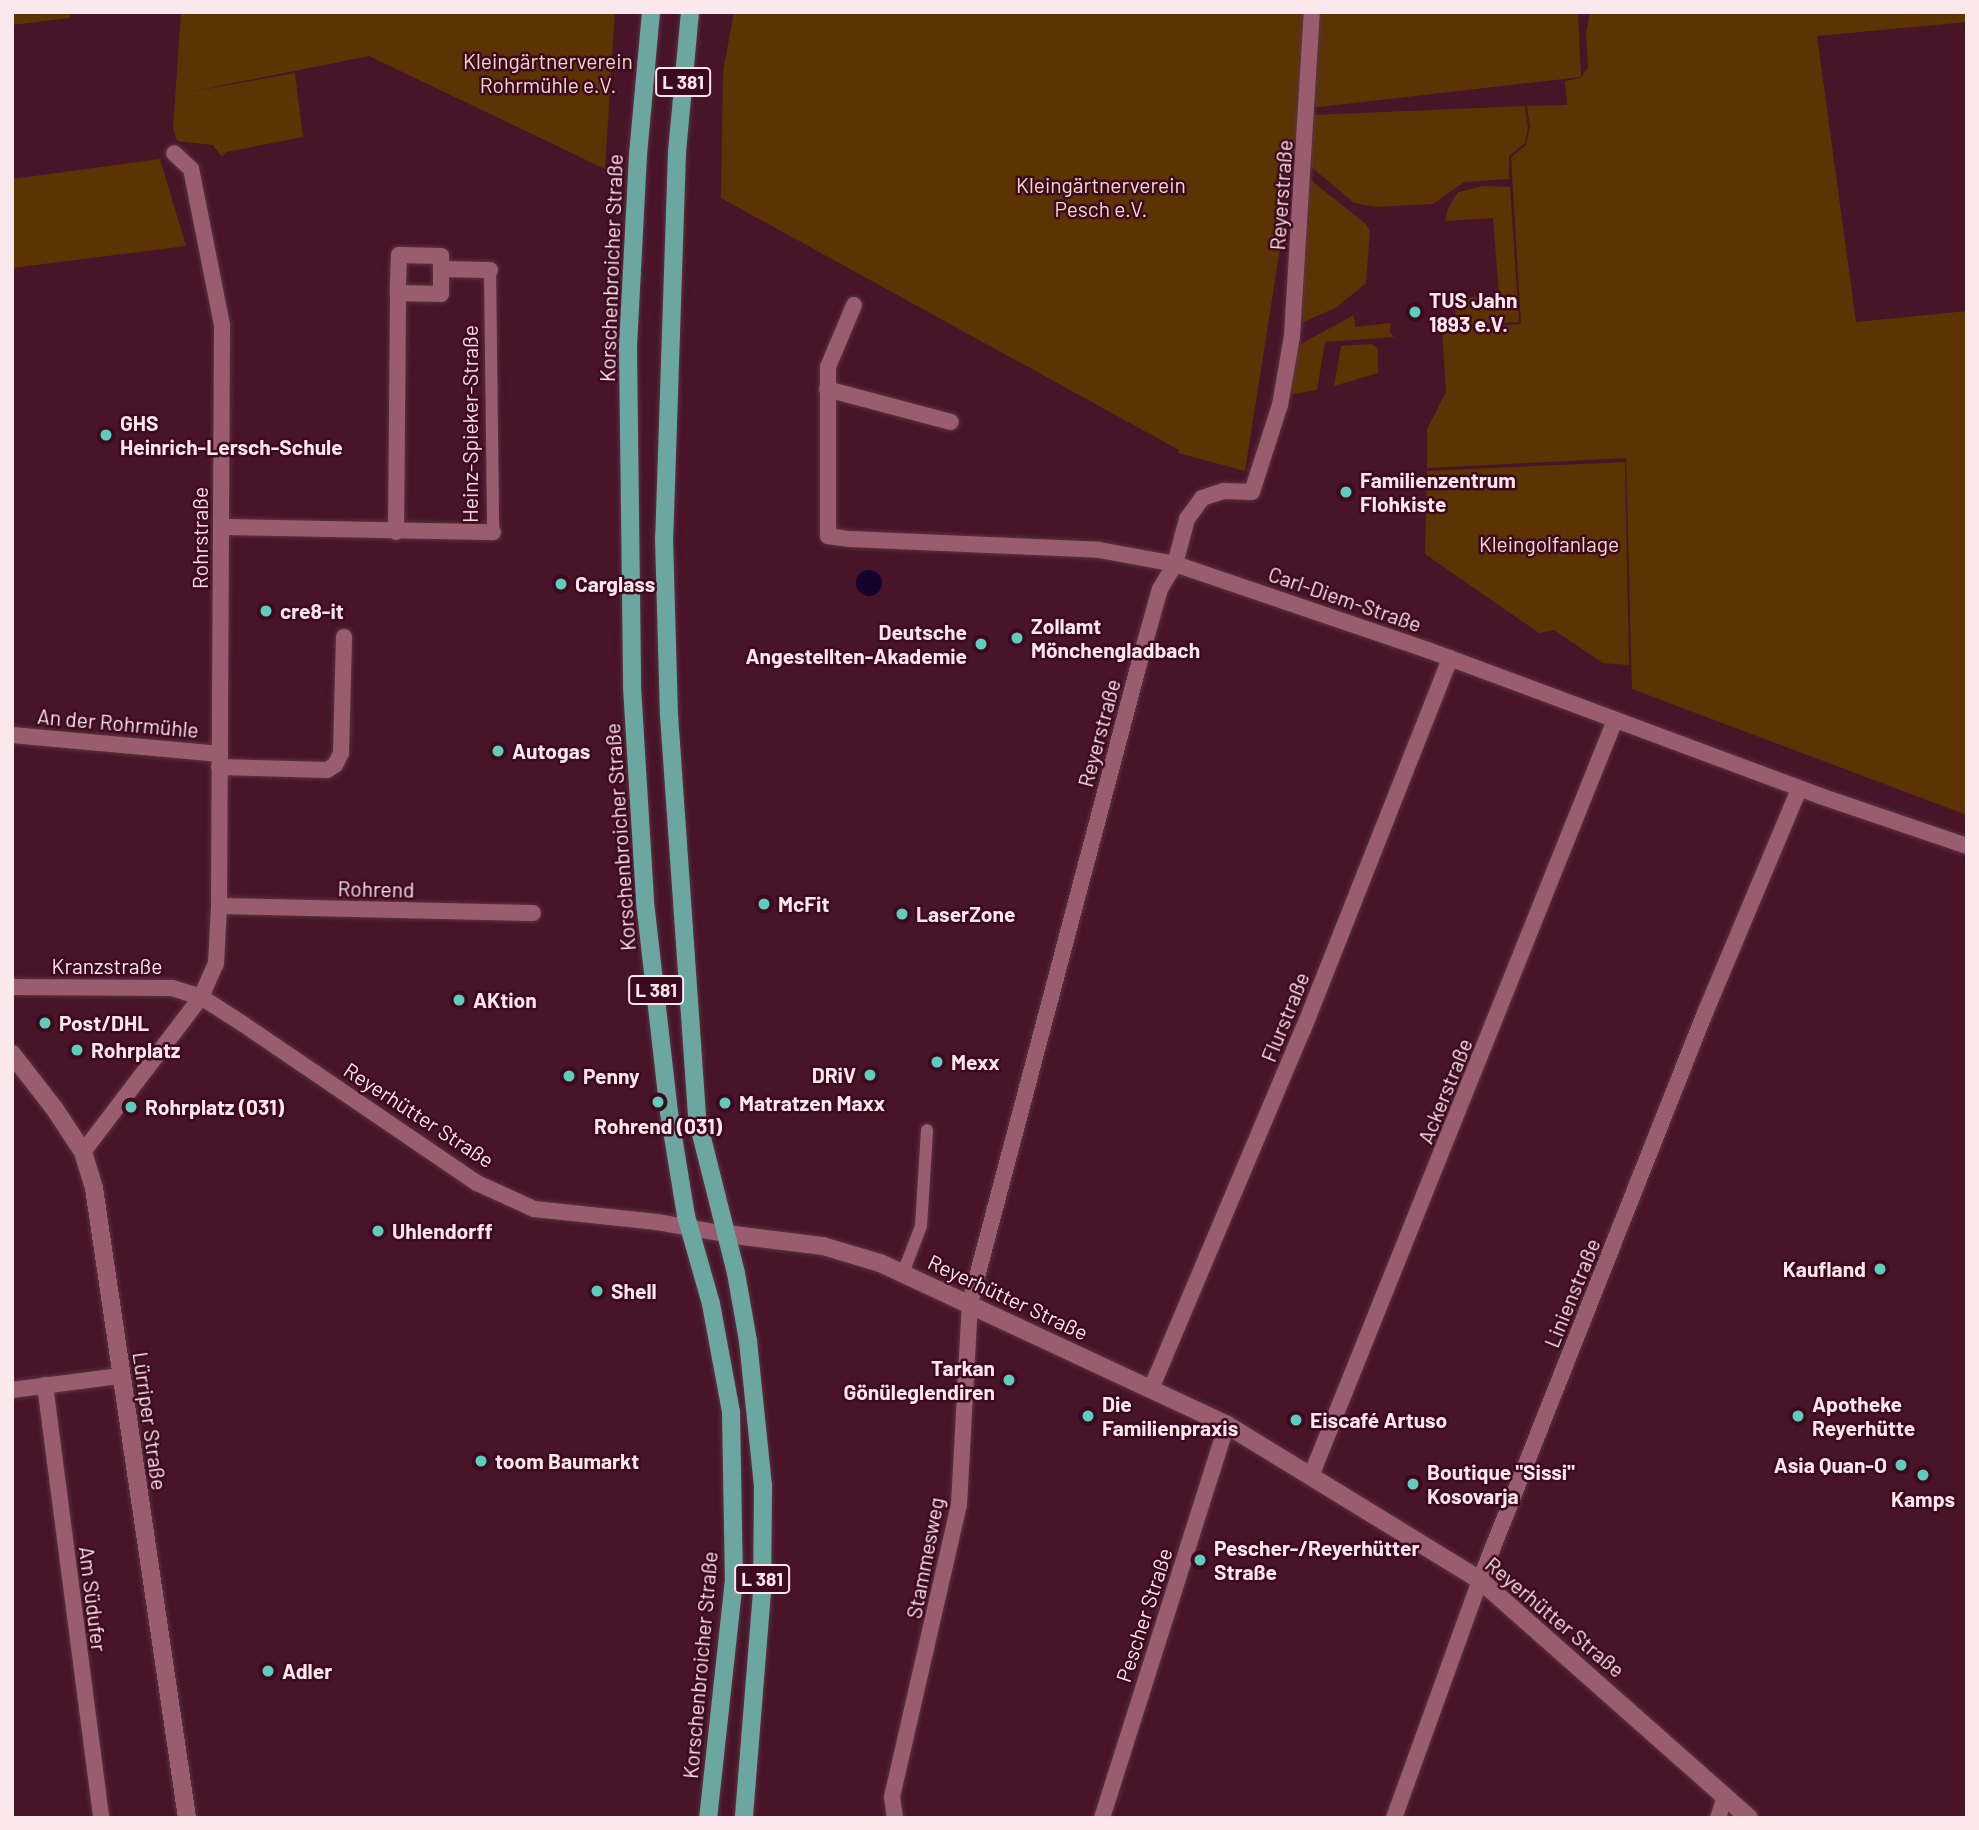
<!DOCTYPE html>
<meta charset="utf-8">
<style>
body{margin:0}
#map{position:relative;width:1979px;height:1830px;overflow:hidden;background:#481428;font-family:Barlow,sans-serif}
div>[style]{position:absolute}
.green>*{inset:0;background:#5d3304}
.water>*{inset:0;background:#16012d}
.round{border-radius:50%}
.roads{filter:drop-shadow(0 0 2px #5a3340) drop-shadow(0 0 2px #5a3340)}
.pedestrian>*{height:12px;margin:-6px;padding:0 6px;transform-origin:6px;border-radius:6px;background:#995d6f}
.minor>*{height:16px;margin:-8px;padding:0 8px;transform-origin:8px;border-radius:8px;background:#995d6f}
.tertiary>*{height:18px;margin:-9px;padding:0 9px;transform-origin:9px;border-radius:9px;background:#995d6f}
.primary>*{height:18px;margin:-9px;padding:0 9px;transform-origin:9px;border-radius:9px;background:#6ba6a0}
.dots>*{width:19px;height:19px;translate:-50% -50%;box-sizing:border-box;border:4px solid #3d091e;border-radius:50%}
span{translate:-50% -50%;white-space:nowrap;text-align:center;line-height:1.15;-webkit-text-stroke:5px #3d091e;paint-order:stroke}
.shield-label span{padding:2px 5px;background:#3d091e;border:2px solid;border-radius:5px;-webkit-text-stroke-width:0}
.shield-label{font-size:19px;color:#fce7ec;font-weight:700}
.park-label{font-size:21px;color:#f0dac8}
.street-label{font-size:21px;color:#fce7ec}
.poi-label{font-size:21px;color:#fce7ec;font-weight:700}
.left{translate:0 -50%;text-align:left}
.right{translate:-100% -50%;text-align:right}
.frame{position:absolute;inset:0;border:14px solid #fce7ec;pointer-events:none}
</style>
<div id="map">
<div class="green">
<div style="clip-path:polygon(12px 12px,70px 12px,70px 18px,12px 25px)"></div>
<div style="clip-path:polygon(181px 12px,615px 12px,605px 169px,369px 56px,184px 93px,295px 73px,303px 137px,226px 152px,222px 157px,213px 145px,177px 141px,173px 128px)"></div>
<div style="clip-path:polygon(734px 12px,1578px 12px,1581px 77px,1302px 109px,1245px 471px,1178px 453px,1179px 450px,721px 198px,723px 71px)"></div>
<div style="clip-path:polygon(1590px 12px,1967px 12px,1967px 22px,1817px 36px,1856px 322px,1967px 311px,1967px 815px,1632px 689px,1626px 458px,1427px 468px,1427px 429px,1446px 392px,1442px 330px,1521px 324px,1511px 157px,1526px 145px,1530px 127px,1527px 106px,1567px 105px,1565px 81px,1581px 78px,1588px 67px,1586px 33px)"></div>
<div style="clip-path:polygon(1525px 106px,1528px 127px,1525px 143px,1509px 156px,1509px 179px,1464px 182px,1433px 204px,1376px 207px,1354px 203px,1310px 166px,1313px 115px)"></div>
<div style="clip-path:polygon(160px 159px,186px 246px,12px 268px,12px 179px)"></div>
<div style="clip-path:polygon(1308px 178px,1366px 224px,1370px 231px,1366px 283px,1337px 307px,1297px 325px)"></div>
<div style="clip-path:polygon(1483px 186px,1510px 187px,1519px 322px,1456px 326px,1455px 299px,1499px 295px,1493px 218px,1445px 221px,1448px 208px,1458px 192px)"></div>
<div style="clip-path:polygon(1354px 315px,1355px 327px,1391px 323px,1390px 332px,1394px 337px,1325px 342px,1317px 390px,1292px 394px,1289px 389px,1299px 345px)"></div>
<div style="clip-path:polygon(1372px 344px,1378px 349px,1378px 373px,1334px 386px,1341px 346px)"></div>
<div style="clip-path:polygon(1625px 462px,1629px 665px,1603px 663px,1554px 630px,1539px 633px,1425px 554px,1427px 471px)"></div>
</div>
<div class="water">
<div class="round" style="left:856px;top:570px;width:26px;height:26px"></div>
</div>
<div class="roads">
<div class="pedestrian">
<div style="left:490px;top:270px;width:262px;rotate:89.3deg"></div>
<div style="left:903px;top:1273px;width:50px;rotate:-69deg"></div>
<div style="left:921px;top:1226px;width:96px;rotate:-86.4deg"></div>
</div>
<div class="minor">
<div style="left:441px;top:269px;width:49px;rotate:1.2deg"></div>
<div style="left:854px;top:305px;width:67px;rotate:112.8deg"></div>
<div style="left:828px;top:367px;width:169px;rotate:90deg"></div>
<div style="left:828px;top:536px;width:22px;rotate:8deg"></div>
<div style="left:850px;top:539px;width:249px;rotate:2.5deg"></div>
<div style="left:1099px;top:550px;width:77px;rotate:10.4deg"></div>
<div style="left:1175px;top:564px;width:267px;rotate:18.8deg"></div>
<div style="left:1428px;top:650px;width:418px;rotate:20.4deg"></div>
<div style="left:1820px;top:796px;width:155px;rotate:18.8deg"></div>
<div style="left:827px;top:389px;width:128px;rotate:14.9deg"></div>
<div style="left:221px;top:527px;width:272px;rotate:1.1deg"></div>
<div style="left:396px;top:532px;width:239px;rotate:-89.5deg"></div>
<div style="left:398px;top:293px;width:43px;rotate:1.3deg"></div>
<div style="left:441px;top:294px;width:38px;rotate:-90deg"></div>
<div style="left:441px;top:256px;width:42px;rotate:-178.6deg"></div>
<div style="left:399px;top:255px;width:38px;rotate:92deg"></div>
<div style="left:12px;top:735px;width:209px;rotate:5.2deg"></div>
<div style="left:219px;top:767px;width:108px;rotate:1.6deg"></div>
<div style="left:327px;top:770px;width:9px;rotate:-32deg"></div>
<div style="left:335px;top:765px;width:13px;rotate:-63deg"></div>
<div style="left:341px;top:753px;width:116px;rotate:-88.5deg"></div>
<div style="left:219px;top:906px;width:314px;rotate:1.3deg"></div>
<div style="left:12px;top:987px;width:160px;rotate:0.4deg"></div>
<div style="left:172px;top:988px;width:30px;rotate:17deg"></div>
<div style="left:201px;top:997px;width:50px;rotate:32.7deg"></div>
<div style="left:243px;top:1024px;width:283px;rotate:34.2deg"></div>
<div style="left:477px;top:1183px;width:63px;rotate:24.5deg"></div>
<div style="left:534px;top:1209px;width:124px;rotate:6deg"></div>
<div style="left:657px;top:1222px;width:70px;rotate:9.9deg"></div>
<div style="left:83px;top:1152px;width:195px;rotate:-52.7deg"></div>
<div style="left:201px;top:997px;width:36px;rotate:-66deg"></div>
<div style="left:216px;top:964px;width:58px;rotate:-87deg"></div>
<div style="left:219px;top:906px;width:581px;rotate:-89.7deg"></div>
<div style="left:222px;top:325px;width:159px;rotate:-101.2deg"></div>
<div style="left:191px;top:169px;width:23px;rotate:-137deg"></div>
<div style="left:45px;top:1385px;width:437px;rotate:82.6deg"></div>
<div style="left:1151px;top:1389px;width:390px;rotate:-67.1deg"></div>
<div style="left:1303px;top:1030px;width:400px;rotate:-68.4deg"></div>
<div style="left:12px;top:1390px;width:109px;rotate:-7.4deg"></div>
<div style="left:1311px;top:1476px;width:815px;rotate:-68.09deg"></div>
<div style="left:895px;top:1818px;width:21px;rotate:-98deg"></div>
<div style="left:892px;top:1797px;width:300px;rotate:-77.1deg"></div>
<div style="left:959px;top:1505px;width:202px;rotate:-86.9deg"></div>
<div style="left:970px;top:1303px;width:665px;rotate:-75.19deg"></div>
<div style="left:1140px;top:660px;width:74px;rotate:-74.3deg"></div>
<div style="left:1160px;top:589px;width:29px;rotate:-59deg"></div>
<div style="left:1175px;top:564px;width:47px;rotate:-75.1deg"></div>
<div style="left:1187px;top:519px;width:26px;rotate:-54deg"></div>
<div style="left:1202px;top:498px;width:23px;rotate:-18deg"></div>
<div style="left:1224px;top:491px;width:28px;rotate:2deg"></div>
<div style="left:1252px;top:492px;width:91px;rotate:-72.2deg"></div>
<div style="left:1280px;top:405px;width:70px;rotate:-80.1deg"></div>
<div style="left:1292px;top:336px;width:325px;rotate:-86.5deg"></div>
<div style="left:1102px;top:1818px;width:412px;rotate:-72.4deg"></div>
<div style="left:1394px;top:1818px;width:253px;rotate:-70.1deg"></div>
<div style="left:1480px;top:1580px;width:610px;rotate:-68.36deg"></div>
<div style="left:1705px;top:1013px;width:243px;rotate:-67.2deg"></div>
<div style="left:1718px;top:1818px;width:22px;rotate:-72deg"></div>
</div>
<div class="tertiary">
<div style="left:12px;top:1054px;width:68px;rotate:52.1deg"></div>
<div style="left:54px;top:1108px;width:53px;rotate:56.6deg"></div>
<div style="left:83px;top:1152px;width:38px;rotate:73deg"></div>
<div style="left:94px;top:1188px;width:637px;rotate:81.6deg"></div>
<div style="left:726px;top:1234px;width:98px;rotate:7.1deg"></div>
<div style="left:823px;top:1246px;width:59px;rotate:16.6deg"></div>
<div style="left:880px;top:1263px;width:383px;rotate:25deg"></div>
<div style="left:1227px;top:1425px;width:297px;rotate:31.5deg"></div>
<div style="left:1480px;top:1580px;width:359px;rotate:41.5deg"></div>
</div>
<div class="primary">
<div style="left:651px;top:12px;width:144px;rotate:95.2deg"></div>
<div style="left:638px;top:155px;width:193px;rotate:93deg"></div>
<div style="left:628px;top:348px;width:339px;rotate:89.3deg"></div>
<div style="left:632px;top:687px;width:215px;rotate:86.5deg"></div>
<div style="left:645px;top:902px;width:211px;rotate:83.5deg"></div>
<div style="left:669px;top:1112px;width:105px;rotate:80.7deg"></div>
<div style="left:686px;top:1216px;width:91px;rotate:74.1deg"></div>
<div style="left:711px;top:1304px;width:110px;rotate:79.5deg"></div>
<div style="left:731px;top:1412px;width:168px;rotate:89deg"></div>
<div style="left:734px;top:1580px;width:239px;rotate:96.2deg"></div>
<div style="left:690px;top:12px;width:141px;rotate:95.3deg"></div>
<div style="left:677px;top:152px;width:386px;rotate:91.9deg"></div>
<div style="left:664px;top:538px;width:177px;rotate:88.4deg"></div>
<div style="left:669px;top:715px;width:404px;rotate:86deg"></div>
<div style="left:697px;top:1118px;width:160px;rotate:75.9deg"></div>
<div style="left:736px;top:1273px;width:69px;rotate:80deg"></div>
<div style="left:748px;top:1341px;width:145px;rotate:84.1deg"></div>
<div style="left:763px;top:1485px;width:107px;rotate:90.5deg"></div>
<div style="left:762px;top:1592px;width:227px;rotate:94.6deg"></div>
</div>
</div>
<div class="dots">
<div style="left:1415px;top:312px;background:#5ccebb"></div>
<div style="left:106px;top:435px;background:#5ccebb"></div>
<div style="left:1346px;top:492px;background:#5ccebb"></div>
<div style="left:561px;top:584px;background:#5ccebb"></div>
<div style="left:266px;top:611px;background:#5ccebb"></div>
<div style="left:1017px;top:638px;background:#5ccebb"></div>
<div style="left:981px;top:644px;background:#5ccebb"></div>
<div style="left:498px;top:751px;background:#5ccebb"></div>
<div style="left:764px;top:904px;background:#5ccebb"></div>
<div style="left:902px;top:914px;background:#5ccebb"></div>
<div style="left:459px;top:1000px;background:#5ccebb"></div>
<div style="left:45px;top:1023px;background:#5ccebb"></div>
<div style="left:77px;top:1050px;background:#5ccebb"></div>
<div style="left:937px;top:1062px;background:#5ccebb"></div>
<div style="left:870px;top:1075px;background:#5ccebb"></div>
<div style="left:569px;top:1076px;background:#5ccebb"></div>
<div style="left:658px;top:1102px;background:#5ccebb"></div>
<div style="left:725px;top:1103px;background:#5ccebb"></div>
<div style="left:131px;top:1107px;background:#5ccebb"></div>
<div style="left:378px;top:1231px;background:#5ccebb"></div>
<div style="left:1880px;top:1269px;background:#5ccebb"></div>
<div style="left:597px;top:1291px;background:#5ccebb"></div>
<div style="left:1009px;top:1380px;background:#5ccebb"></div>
<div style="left:1088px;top:1416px;background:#5ccebb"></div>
<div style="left:1798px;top:1416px;background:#5ccebb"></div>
<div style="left:1296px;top:1420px;background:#5ccebb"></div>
<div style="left:481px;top:1461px;background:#5ccebb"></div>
<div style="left:1901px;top:1465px;background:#5ccebb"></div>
<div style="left:1923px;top:1475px;background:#5ccebb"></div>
<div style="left:1413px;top:1484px;background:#5ccebb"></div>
<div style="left:1200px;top:1560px;background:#5ccebb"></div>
<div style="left:268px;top:1671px;background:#5ccebb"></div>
</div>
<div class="shield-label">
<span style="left:683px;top:82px">L 381</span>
<span style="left:656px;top:990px">L 381</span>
<span style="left:762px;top:1579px">L 381</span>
</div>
<div class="park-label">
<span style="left:548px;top:73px">Kleingärtnerverein<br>Rohrmühle e.V.</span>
<span style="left:1101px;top:197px">Kleingärtnerverein<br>Pesch e.V.</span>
<span style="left:1549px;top:544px">Kleingolfanlage</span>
</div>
<div class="street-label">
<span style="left:1281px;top:195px;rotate:-86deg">Reyerstraße</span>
<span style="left:611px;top:268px;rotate:-88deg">Korschenbroicher Straße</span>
<span style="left:470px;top:424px;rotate:-90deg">Heinz-Spieker-Straße</span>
<span style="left:200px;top:538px;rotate:-90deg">Rohrstraße</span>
<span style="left:1345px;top:599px;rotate:19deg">Carl-Diem-Straße</span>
<span style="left:118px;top:723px;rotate:5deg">An der Rohrmühle</span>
<span style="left:1099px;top:733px;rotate:-75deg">Reyerstraße</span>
<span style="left:620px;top:837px;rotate:-94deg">Korschenbroicher Straße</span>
<span style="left:376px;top:889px;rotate:1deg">Rohrend</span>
<span style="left:107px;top:966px">Kranzstraße</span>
<span style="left:1285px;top:1017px;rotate:-68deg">Flurstraße</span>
<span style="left:1445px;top:1091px;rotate:-68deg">Ackerstraße</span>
<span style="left:419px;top:1115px;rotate:33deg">Reyerhütter Straße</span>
<span style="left:1572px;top:1293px;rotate:-68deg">Linienstraße</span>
<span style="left:1008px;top:1297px;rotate:25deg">Reyerhütter Straße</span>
<span style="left:150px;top:1421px;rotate:82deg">Lürriper Straße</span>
<span style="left:925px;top:1558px;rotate:-79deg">Stammesweg</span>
<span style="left:93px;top:1599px;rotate:83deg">Am Südufer</span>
<span style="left:1144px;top:1615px;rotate:-72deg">Pescher Straße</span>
<span style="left:1555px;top:1617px;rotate:40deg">Reyerhütter Straße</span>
<span style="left:700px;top:1665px;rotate:-85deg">Korschenbroicher Straße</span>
</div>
<div class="poi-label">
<span class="left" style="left:1429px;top:312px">TUS Jahn<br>1893 e.V.</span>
<span class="left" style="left:120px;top:435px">GHS<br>Heinrich-Lersch-Schule</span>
<span class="left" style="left:1360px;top:492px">Familienzentrum<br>Flohkiste</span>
<span class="left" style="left:575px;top:584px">Carglass</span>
<span class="left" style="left:280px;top:611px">cre8-it</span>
<span class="left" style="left:1031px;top:638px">Zollamt<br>Mönchengladbach</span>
<span class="right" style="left:967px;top:644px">Deutsche<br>Angestellten-Akademie</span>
<span class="left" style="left:512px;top:751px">Autogas</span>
<span class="left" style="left:778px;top:904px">McFit</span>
<span class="left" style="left:916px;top:914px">LaserZone</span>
<span class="left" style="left:473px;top:1000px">AKtion</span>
<span class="left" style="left:59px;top:1023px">Post/DHL</span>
<span class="left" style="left:91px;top:1050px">Rohrplatz</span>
<span class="left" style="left:951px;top:1062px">Mexx</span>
<span class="right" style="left:856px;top:1075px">DRiV</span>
<span class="left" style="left:583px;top:1076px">Penny</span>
<span class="left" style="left:739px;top:1103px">Matratzen Maxx</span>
<span class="left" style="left:145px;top:1107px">Rohrplatz (031)</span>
<span style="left:658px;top:1126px">Rohrend (031)</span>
<span class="left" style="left:392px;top:1231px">Uhlendorff</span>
<span class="right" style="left:1866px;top:1269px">Kaufland</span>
<span class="left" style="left:611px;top:1291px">Shell</span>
<span class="right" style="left:995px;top:1380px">Tarkan<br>Gönüleglendiren</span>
<span class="left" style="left:1102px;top:1416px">Die<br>Familienpraxis</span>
<span class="left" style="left:1812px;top:1416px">Apotheke<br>Reyerhütte</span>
<span class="left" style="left:1310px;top:1420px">Eiscafé Artuso</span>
<span class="left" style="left:495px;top:1461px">toom Baumarkt</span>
<span class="right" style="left:1887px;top:1465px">Asia Quan-O</span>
<span class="left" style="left:1427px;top:1484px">Boutique "Sissi"<br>Kosovarja</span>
<span style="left:1923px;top:1499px">Kamps</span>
<span class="left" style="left:1214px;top:1560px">Pescher-/Reyerhütter<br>Straße</span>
<span class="left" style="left:282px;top:1671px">Adler</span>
</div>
<div class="frame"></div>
</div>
